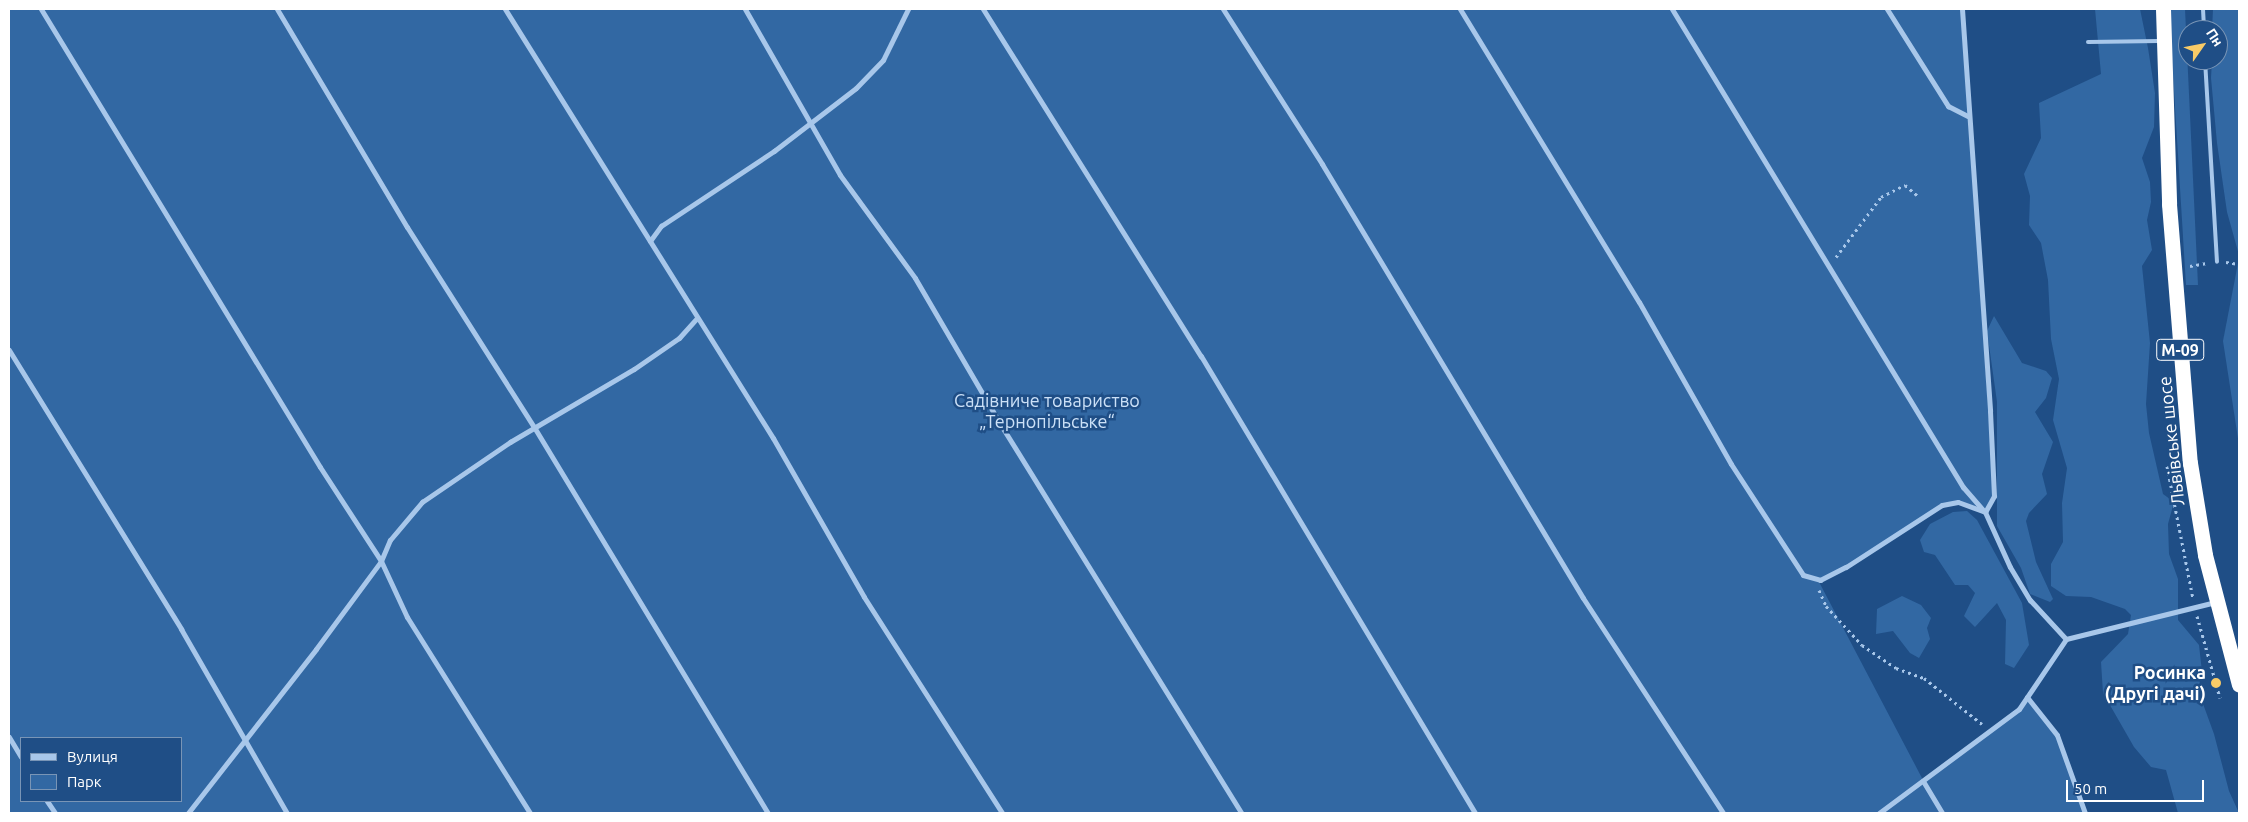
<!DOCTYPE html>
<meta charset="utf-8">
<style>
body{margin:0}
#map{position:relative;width:2248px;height:822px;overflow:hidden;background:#1f4e86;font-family:Ubuntu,sans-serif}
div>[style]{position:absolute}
.green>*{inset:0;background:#3268a3}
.path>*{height:3px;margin-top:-1.5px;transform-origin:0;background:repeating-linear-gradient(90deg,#a8c7ea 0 2.5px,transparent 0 6.5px)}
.lane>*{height:4px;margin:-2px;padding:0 2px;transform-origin:2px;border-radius:2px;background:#a8c7ea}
.street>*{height:5px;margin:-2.5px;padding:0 2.5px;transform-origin:2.5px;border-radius:2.5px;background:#a8c7ea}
.highway>*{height:15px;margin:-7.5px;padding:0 7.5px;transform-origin:7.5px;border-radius:7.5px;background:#fff}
.dots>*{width:14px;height:14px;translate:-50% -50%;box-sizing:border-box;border:2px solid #1f4e86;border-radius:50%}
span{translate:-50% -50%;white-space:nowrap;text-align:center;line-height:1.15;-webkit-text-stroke:5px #1f4e86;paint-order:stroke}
.shield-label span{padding:1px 4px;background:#1f4e86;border:1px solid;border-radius:4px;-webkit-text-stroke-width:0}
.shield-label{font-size:16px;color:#fff;font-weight:700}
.park-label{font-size:18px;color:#cce1f8}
.street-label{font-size:18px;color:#fff}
.poi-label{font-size:18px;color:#fff;font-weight:700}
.right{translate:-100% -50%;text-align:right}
.frame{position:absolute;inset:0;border:10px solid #fff;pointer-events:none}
.legend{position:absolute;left:20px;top:737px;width:162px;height:65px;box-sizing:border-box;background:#1f4e86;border:1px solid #7995b6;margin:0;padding:6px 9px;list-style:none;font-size:15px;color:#fff}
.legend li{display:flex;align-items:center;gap:10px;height:25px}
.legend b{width:25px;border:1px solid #7995b6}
.north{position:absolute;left:2178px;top:20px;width:50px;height:50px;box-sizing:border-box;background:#1f4e86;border:1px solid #7995b6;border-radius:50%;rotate:57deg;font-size:14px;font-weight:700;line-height:20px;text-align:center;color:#fff}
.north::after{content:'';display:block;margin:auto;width:18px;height:22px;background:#f8cb67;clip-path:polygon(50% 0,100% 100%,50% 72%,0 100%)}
.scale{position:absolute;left:2066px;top:780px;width:138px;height:22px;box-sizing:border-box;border:2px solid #fff;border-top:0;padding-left:6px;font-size:15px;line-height:18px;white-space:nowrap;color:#fff;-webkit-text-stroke:4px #1f4e86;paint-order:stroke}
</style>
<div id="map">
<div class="green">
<div style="clip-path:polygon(evenodd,9px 9px,1962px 9px,1994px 496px,1985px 512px,1958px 502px,1942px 505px,1846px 567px,1818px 580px,1923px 780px,2019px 709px,2027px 697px,2057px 735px,2085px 813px,9px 813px,9px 9px,21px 738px,181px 738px,181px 801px,21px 801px,21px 738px)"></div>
<div style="clip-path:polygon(2095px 9px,2140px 9px,2148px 48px,2155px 93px,2154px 127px,2142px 158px,2150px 182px,2151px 202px,2147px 220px,2152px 250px,2142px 266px,2150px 343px,2146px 404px,2149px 433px,2163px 494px,2174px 502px,2168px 524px,2169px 554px,2178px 579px,2178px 620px,2199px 645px,2202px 672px,2198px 690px,2214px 734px,2229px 791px,2239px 813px,2178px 813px,2166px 770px,2151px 767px,2134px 747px,2103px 693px,2101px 662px,2128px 634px,2131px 615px,2125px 609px,2091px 597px,2066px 596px,2051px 586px,2051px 564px,2063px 542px,2062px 503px,2067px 468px,2053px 420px,2059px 379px,2051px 339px,2048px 280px,2041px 243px,2029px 225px,2030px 196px,2024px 174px,2041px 138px,2039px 103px,2101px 74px)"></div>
<div style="clip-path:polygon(2169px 9px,2185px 9px,2198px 285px,2186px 285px)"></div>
<div style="clip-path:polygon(2213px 9px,2239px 9px,2239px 255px,2227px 212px,2217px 143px,2211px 78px,2212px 60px,2218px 60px,2218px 30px,2212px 30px)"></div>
<div style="clip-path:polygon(2239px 258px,2239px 445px,2223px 341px)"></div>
<div style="clip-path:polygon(1994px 316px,2022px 363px,2046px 371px,2052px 378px,2046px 398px,2035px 412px,2053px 442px,2042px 474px,2047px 494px,2029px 513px,2026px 521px,2036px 562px,2053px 599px,2050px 602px,2030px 594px,2021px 568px,1997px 526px,1997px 402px,1987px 331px)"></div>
<div style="clip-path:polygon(1967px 511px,1977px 520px,2022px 603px,2029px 645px,2014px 668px,2005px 664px,2006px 620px,1997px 603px,1975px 627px,1964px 616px,1975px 593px,1968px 585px,1955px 585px,1935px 555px,1924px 552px,1920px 540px,1930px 524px,1953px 512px)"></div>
<div style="clip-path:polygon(1902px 596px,1921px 605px,1931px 618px,1927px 628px,1930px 639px,1919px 658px,1910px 653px,1893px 631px,1876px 634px,1877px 609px)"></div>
</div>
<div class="path">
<div style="left:1836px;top:257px;width:75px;rotate:-53.1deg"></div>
<div style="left:1881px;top:197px;width:27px;rotate:-27deg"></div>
<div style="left:1905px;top:185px;width:16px;rotate:40deg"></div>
<div style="left:2226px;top:262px;width:13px;rotate:9deg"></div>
<div style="left:2190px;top:266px;width:17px;rotate:-10deg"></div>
<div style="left:2167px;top:466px;width:135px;rotate:78.9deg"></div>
<div style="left:1819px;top:590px;width:17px;rotate:66deg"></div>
<div style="left:1826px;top:606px;width:53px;rotate:47.3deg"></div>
<div style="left:1862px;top:645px;width:41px;rotate:34.1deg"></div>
<div style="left:1896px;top:668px;width:30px;rotate:20deg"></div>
<div style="left:1924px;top:678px;width:74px;rotate:38.4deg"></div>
<div style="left:2197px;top:616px;width:85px;rotate:74.3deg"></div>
</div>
<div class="lane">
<div style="left:2203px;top:9px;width:21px;rotate:87deg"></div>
<div style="left:2088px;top:42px;width:71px;rotate:-0.8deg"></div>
<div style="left:2205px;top:60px;width:202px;rotate:86.6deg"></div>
</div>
<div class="street">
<div style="left:41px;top:9px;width:536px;rotate:58.65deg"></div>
<div style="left:320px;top:467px;width:112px;rotate:57deg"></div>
<div style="left:381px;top:561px;width:62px;rotate:65.1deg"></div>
<div style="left:407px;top:617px;width:231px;rotate:57.9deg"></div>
<div style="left:277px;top:9px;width:254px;rotate:59.2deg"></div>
<div style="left:407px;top:227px;width:237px;rotate:57.6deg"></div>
<div style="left:534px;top:427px;width:451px;rotate:58.8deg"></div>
<div style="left:505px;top:9px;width:506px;rotate:58.01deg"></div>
<div style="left:773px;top:438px;width:183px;rotate:60.2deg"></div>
<div style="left:864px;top:597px;width:256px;rotate:57.4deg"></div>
<div style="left:745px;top:9px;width:191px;rotate:60.2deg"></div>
<div style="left:840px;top:175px;width:127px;rotate:53.9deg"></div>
<div style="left:915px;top:278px;width:167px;rotate:59.7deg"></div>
<div style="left:999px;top:422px;width:460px;rotate:58.2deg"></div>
<div style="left:983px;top:9px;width:410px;rotate:57.9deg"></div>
<div style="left:1201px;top:356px;width:533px;rotate:59.05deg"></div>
<div style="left:1223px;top:9px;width:184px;rotate:57.4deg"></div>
<div style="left:1322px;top:164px;width:506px;rotate:58.98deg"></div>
<div style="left:1583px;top:598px;width:257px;rotate:56.9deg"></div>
<div style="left:1460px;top:9px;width:343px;rotate:58.6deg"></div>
<div style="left:1639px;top:302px;width:186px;rotate:60.4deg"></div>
<div style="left:1731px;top:464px;width:132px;rotate:57deg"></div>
<div style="left:1803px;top:575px;width:18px;rotate:16deg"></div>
<div style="left:1820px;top:580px;width:29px;rotate:-27deg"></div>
<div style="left:1846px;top:567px;width:114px;rotate:-32.9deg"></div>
<div style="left:1942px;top:505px;width:16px;rotate:-11deg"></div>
<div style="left:1958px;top:502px;width:29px;rotate:20deg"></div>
<div style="left:1672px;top:9px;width:560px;rotate:58.67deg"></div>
<div style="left:1963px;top:487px;width:32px;rotate:49deg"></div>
<div style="left:1887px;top:9px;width:115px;rotate:57.8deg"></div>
<div style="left:1948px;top:106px;width:22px;rotate:27deg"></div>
<div style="left:1962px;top:9px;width:403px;rotate:86deg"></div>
<div style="left:1990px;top:411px;width:85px;rotate:87.3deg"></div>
<div style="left:1994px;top:496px;width:18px;rotate:119deg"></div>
<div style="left:1985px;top:512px;width:60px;rotate:65.6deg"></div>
<div style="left:2010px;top:567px;width:39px;rotate:59deg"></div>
<div style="left:2030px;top:600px;width:53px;rotate:47.3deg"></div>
<div style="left:650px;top:241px;width:19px;rotate:-54deg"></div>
<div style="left:661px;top:226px;width:136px;rotate:-33.6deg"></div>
<div style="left:774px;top:151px;width:103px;rotate:-37.5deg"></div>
<div style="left:856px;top:88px;width:39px;rotate:-46deg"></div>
<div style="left:883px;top:60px;width:57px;rotate:-63.9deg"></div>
<div style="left:9px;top:350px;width:328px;rotate:58.3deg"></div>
<div style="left:181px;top:629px;width:212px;rotate:60.1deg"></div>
<div style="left:2027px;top:697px;width:48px;rotate:51.7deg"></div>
<div style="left:2057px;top:735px;width:83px;rotate:70.3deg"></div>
<div style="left:9px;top:737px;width:23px;rotate:59deg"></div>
<div style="left:1923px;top:781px;width:37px;rotate:59deg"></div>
<div style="left:47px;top:801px;width:14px;rotate:56deg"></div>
<div style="left:188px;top:813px;width:208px;rotate:-52deg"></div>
<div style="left:316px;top:649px;width:109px;rotate:-53.5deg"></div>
<div style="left:381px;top:561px;width:23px;rotate:-67deg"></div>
<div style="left:390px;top:540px;width:50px;rotate:-49.9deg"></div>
<div style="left:422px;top:502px;width:107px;rotate:-34.3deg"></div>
<div style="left:510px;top:442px;width:144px;rotate:-30.5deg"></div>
<div style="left:634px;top:369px;width:55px;rotate:-34.6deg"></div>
<div style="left:679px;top:338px;width:27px;rotate:-48deg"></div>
<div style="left:1879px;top:813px;width:174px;rotate:-36.6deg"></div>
<div style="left:2019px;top:709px;width:84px;rotate:-56.1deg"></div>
<div style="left:2066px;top:639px;width:154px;rotate:-13.9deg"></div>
</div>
<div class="highway">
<div style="left:2163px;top:9px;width:195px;rotate:88.2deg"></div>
<div style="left:2169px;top:204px;width:260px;rotate:85.4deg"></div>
<div style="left:2190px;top:463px;width:93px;rotate:80.7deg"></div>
<div style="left:2205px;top:555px;width:134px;rotate:75.3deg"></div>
</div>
<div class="dots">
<div style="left:2216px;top:683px;background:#f8cb67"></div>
</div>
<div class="shield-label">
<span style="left:2180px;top:350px">М-09</span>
</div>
<div class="park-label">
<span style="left:1047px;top:411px">Садівниче товариство<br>„Тернопільське“</span>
</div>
<div class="street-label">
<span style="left:2171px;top:441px;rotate:-96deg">Львівське шосе</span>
</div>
<div class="poi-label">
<span class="right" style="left:2206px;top:683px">Росинка<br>(Другі дачі)</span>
</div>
<div class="frame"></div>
<ul class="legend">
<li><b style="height:6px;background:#a8c7ea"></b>Вулиця</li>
<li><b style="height:14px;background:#3268a3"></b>Парк</li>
</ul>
<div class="north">Пн</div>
<div class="scale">50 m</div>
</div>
